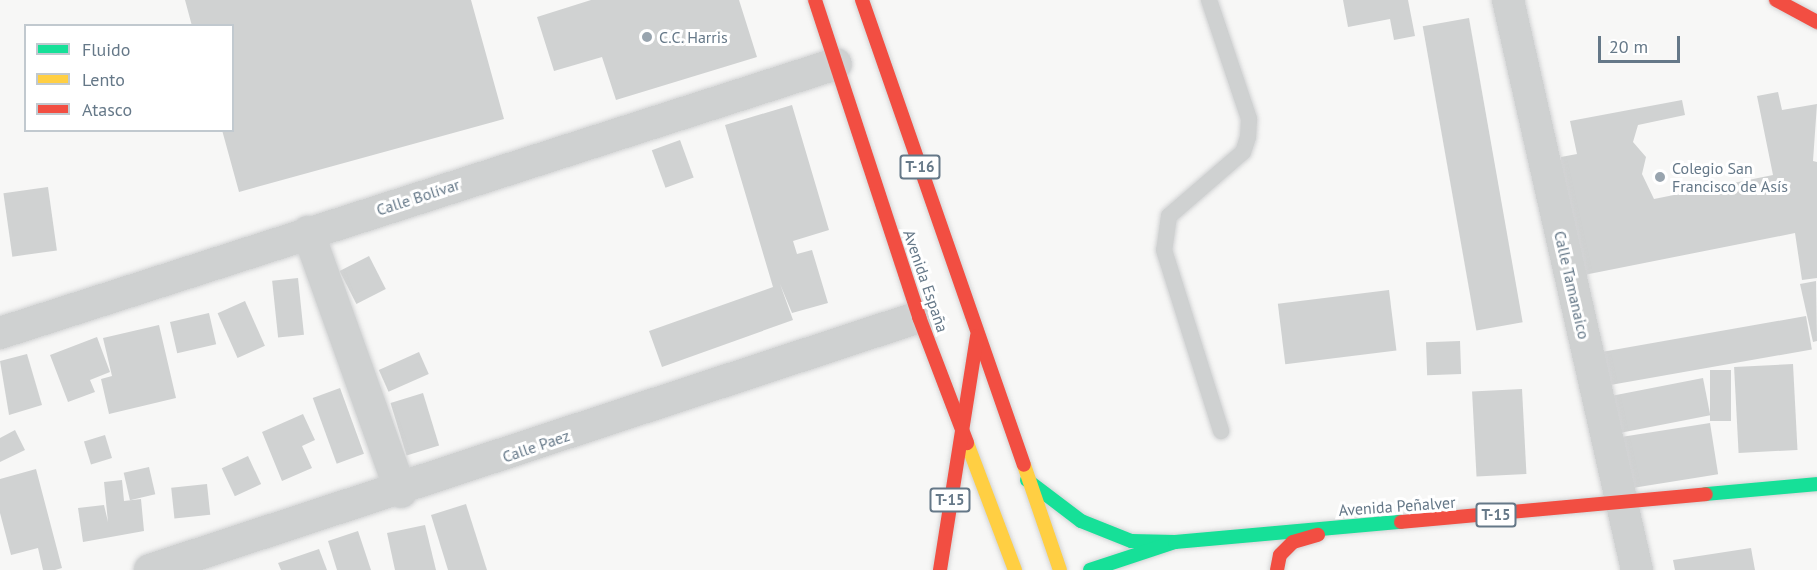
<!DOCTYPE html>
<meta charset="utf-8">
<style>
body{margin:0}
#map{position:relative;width:1817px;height:570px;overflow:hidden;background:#f7f7f6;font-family:"PT Sans",sans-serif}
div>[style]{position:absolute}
.building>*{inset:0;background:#d0d2d2;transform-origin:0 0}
.roads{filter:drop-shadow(0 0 2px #d2d3d4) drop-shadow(0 0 2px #d2d3d4)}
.lane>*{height:16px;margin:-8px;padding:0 8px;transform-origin:8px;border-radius:8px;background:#cfd1d1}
.street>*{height:32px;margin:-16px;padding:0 16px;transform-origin:16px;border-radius:16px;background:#cfd1d1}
.fast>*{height:14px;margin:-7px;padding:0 7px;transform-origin:7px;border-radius:7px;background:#16e098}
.slow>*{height:14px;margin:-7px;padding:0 7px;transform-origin:7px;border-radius:7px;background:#ffcf43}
.jam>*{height:14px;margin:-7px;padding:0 7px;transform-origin:7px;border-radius:7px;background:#f24e42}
.dots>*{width:16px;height:16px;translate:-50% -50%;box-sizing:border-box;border:3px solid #fff;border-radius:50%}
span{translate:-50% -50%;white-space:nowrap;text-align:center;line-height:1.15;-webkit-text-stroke:6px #fff;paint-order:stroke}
.shield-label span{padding:2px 4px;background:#fff;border:2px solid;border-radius:4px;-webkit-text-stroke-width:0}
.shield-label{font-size:15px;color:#657888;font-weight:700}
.poi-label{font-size:16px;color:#657888}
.left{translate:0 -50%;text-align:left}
.street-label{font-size:16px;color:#657888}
.legend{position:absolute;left:24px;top:24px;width:210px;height:108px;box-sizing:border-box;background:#fff;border:2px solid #c1c9cf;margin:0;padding:8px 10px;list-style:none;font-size:18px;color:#657888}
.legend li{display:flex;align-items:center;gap:12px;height:30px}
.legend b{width:30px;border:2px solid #c1c9cf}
.scale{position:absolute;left:1598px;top:36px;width:82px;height:27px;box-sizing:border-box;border:3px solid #657888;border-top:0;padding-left:8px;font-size:18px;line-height:21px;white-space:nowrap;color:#657888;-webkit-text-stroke:4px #fff;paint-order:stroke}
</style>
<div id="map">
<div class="building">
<div style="clip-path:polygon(185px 0,471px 0,504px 119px,239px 192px,222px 130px,232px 130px,232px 26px,192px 26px)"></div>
<div style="clip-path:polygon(591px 0,739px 0,757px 57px,616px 100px,602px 57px,554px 71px,537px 17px)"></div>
<div style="clip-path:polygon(1343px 0,1408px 0,1415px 36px,1394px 40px,1390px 19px,1348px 27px)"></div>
<div style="left:1469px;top:18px;width:309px;height:47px;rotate:80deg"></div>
<div style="clip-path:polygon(1778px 92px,1782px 110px,1817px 104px,1813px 161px,1817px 162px,1817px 278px,1802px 280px,1795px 233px,1584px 275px,1554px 186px,1561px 157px,1577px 154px,1570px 121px,1682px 100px,1685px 115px,1638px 125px,1633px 142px,1646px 157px,1642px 174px,1654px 199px,1773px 175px,1757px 96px)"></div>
<div style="clip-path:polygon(792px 105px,829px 230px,793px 241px,797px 254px,812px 250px,828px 303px,792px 313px,780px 284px,793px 320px,662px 367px,649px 331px,773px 287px,725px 125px)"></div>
<div style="left:680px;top:140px;width:40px;height:30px;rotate:70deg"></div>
<div style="left:48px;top:187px;width:64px;height:45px;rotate:82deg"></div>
<div style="left:369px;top:256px;width:37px;height:33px;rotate:63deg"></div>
<div style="left:298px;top:278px;width:57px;height:26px;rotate:84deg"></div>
<div style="clip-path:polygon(1816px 281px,1817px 341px,1813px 342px,1800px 284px)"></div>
<div style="left:1389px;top:290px;width:61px;height:112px;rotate:83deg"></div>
<div style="left:245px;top:301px;width:49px;height:30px;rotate:66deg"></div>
<div style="left:209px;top:313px;width:32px;height:40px;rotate:77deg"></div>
<div style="left:1806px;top:316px;width:34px;height:209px;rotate:80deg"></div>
<div style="clip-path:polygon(159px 325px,176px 398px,109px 414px,101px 379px,112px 376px,103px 338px)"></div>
<div style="clip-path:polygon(97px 337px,110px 372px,90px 380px,95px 392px,68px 402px,50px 355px)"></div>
<div style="left:1460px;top:341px;width:33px;height:34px;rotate:88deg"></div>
<div style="left:419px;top:352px;width:24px;height:44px;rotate:66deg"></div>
<div style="clip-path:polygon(27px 354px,42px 405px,9px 415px,0 361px)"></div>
<div style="left:1793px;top:364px;width:86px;height:59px;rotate:87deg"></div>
<div style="left:1710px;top:370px;width:21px;height:51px"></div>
<div style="left:1703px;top:378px;width:38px;height:95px;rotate:79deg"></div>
<div style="left:340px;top:388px;width:70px;height:29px;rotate:70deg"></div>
<div style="left:1522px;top:389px;width:85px;height:50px;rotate:87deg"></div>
<div style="left:423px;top:393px;width:55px;height:34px;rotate:73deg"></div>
<div style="clip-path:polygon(303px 414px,315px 440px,302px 446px,312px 468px,282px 481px,262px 432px)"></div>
<div style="left:1710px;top:423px;width:52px;height:90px;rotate:81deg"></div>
<div style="clip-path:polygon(15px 430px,25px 450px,0 462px,0 438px)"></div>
<div style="left:105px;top:435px;width:24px;height:22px;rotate:73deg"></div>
<div style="left:248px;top:456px;width:31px;height:29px;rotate:65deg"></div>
<div style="left:149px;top:467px;width:28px;height:26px;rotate:77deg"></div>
<div style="clip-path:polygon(36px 469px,62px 568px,55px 570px,43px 570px,38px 548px,11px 555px,0 513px,0 479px)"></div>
<div style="clip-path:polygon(122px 480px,124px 501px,141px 499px,144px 531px,83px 542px,78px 508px,104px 505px,108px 522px,104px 482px)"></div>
<div style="left:207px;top:484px;width:31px;height:36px;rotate:84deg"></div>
<div style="clip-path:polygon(466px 504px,487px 570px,448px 570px,431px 515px)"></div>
<div style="clip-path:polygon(425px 525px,436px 570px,395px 570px,387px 533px)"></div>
<div style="clip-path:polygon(358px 531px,371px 570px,337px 570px,328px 541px)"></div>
<div style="clip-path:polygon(1751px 548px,1755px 570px,1675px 570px,1673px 560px)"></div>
<div style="clip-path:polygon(319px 549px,327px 570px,281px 570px,278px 563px)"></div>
</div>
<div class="roads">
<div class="lane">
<div style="left:1209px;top:0;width:126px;rotate:71.4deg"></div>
<div style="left:1249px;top:119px;width:18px;rotate:93deg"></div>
<div style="left:1248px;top:137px;width:16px;rotate:108deg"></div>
<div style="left:1243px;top:152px;width:98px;rotate:139.1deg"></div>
<div style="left:1169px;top:216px;width:34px;rotate:98deg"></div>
<div style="left:1164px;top:250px;width:190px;rotate:72.5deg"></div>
</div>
<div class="street">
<div style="left:1508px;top:0;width:584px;rotate:77.25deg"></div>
<div style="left:308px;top:232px;width:276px;rotate:70.3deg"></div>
<div style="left:0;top:333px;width:878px;rotate:-17.84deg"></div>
<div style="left:150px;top:570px;width:810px;rotate:-18.21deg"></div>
</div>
<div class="fast">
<div style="left:1027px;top:480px;width:68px;rotate:37.2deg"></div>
<div style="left:1081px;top:521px;width:54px;rotate:21.8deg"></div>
<div style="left:1131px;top:541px;width:44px;rotate:1.3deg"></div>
<div style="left:1706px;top:494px;width:111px;rotate:-5.1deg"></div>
<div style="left:1090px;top:570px;width:89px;rotate:-18.2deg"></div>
<div style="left:1175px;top:542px;width:227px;rotate:-5.1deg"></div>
</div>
<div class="slow">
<div style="left:967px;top:443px;width:136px;rotate:69.3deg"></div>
<div style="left:1024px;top:465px;width:111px;rotate:71.1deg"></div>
</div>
<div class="jam">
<div style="left:815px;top:0;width:334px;rotate:71.8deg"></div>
<div style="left:919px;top:317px;width:135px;rotate:69.1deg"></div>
<div style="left:862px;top:0;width:492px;rotate:70.8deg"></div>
<div style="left:1776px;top:0;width:47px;rotate:28.2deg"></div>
<div style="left:1401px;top:522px;width:306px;rotate:-5.2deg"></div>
<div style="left:940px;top:570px;width:237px;rotate:-81deg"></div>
<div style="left:1277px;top:570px;width:15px;rotate:-79deg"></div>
<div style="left:1280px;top:555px;width:18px;rotate:-45deg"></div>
<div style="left:1293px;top:542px;width:26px;rotate:-16deg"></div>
</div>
</div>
<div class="dots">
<div style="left:647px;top:37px;background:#98a4ae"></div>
<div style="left:1660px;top:177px;background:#98a4ae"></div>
</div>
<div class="shield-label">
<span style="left:920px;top:167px">T-16</span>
<span style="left:950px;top:500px">T-15</span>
<span style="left:1496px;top:515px">T-15</span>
</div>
<div class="poi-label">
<span class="left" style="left:659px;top:37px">C.C. Harris</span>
<span class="left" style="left:1672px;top:177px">Colegio San<br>Francisco de Asís</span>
</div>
<div class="street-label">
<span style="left:418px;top:197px;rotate:-18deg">Calle Bolívar</span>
<span style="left:926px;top:281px;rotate:71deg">Avenida España</span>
<span style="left:1572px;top:285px;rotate:77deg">Calle Tamanaico</span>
<span style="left:536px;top:446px;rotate:-19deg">Calle Paez</span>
<span style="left:1397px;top:506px;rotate:-4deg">Avenida Peñalver</span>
</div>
<ul class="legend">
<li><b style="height:8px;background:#16e098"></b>Fluido</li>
<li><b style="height:8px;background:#ffcf43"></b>Lento</li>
<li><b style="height:8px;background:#f24e42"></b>Atasco</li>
</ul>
<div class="scale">20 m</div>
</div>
